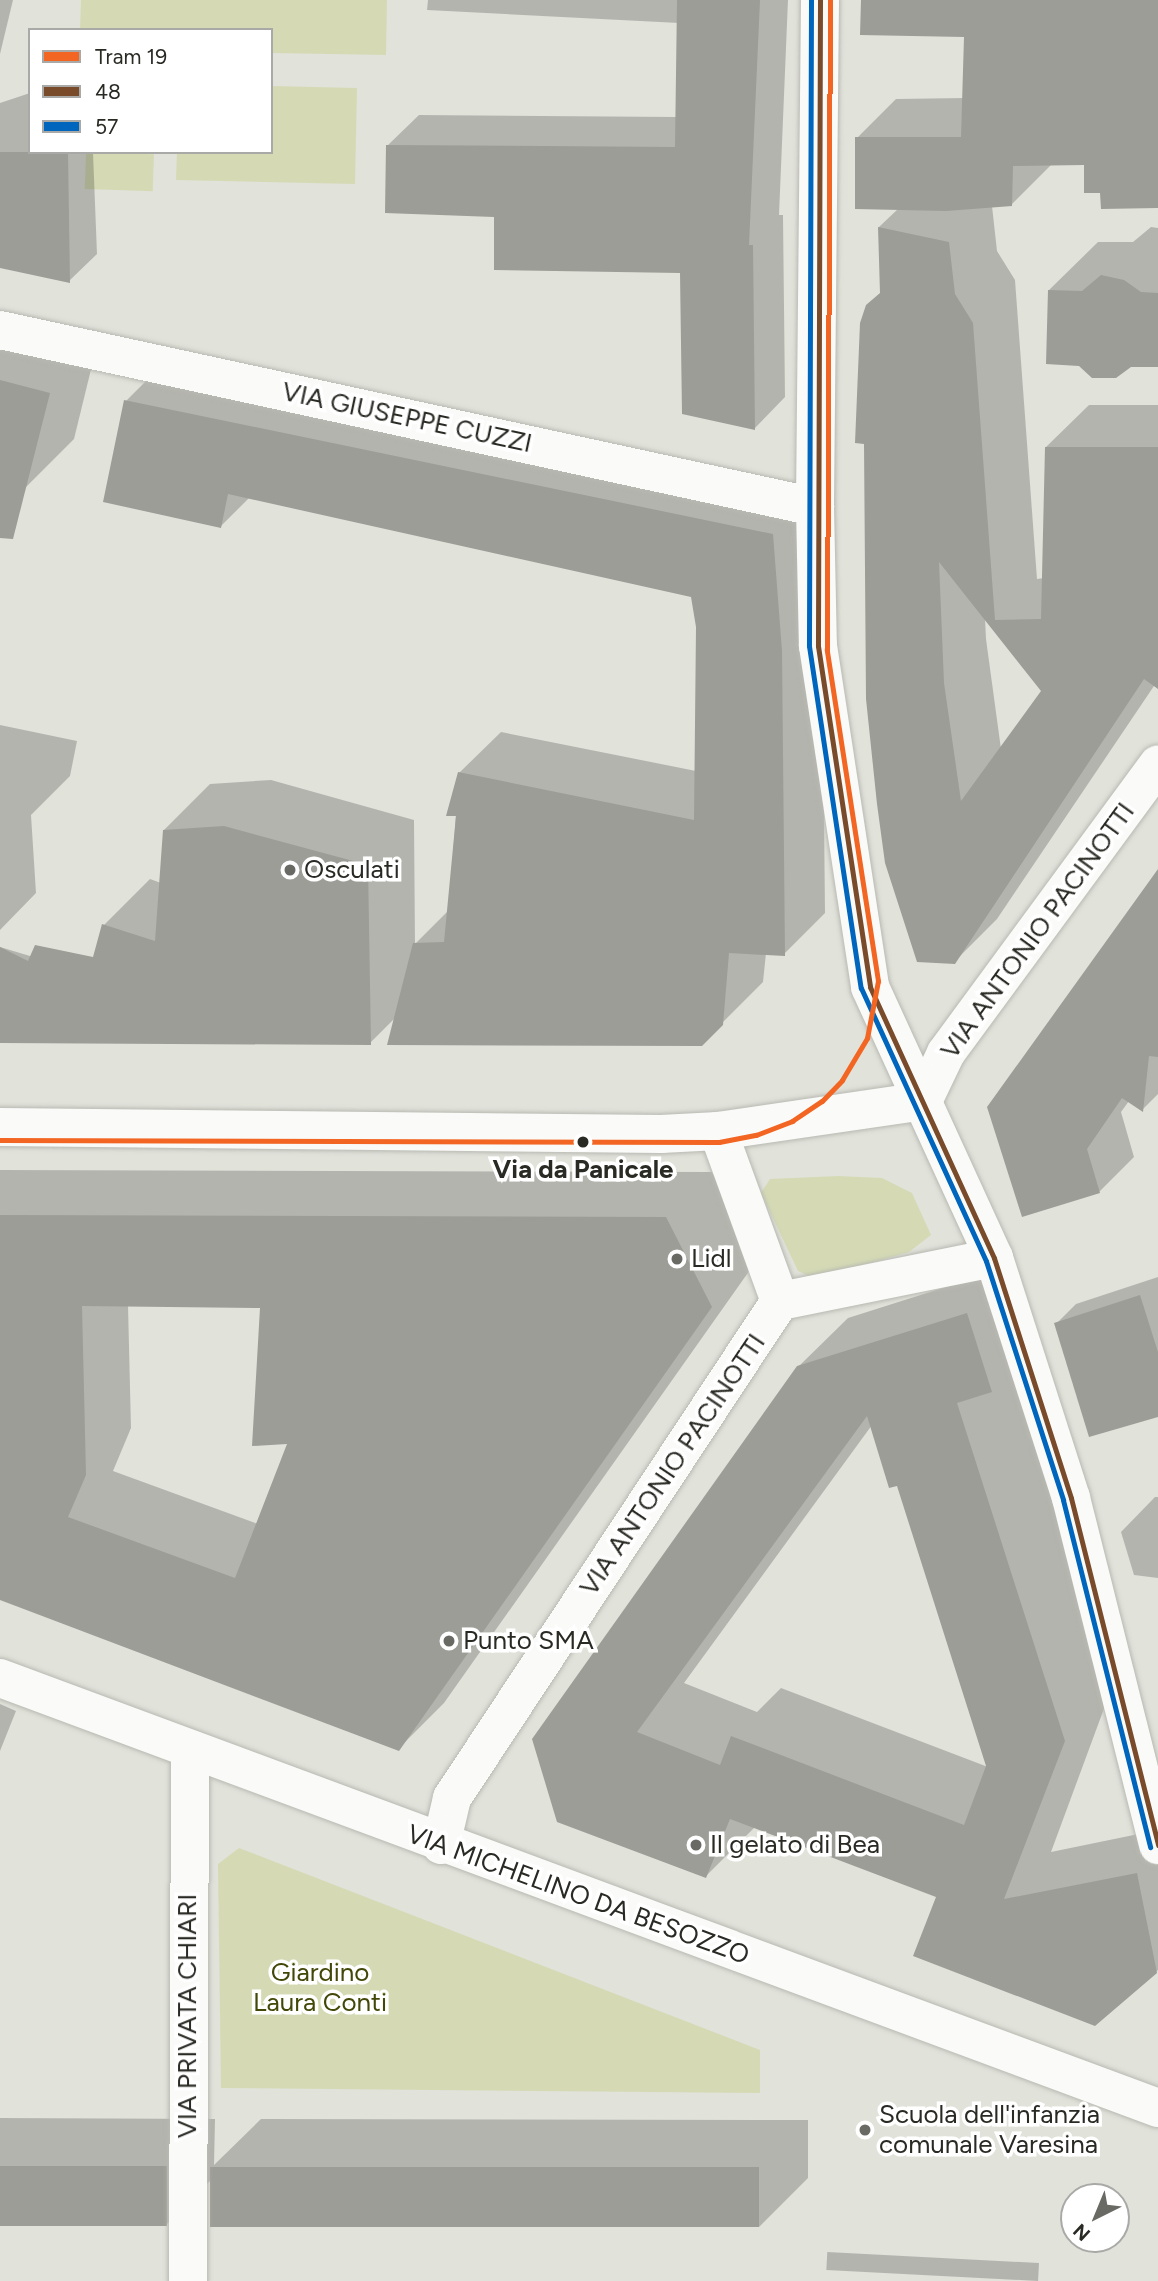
<!DOCTYPE html>
<style>
body{margin:0}
#map{position:relative;width:1158px;height:2281px;overflow:hidden;background:#e1e2da;font-family:Figtree,sans-serif}
div>[style]{position:absolute}
.green>*{inset:0;background:#d5dab5;transform-origin:0 0}
.shadow>*{inset:0;background:#0003;transform-origin:0 0}
.building>*{inset:0;background:#9d9d97;transform-origin:0 0}
.roads{filter:drop-shadow(0 0 2px #b8b9b2) drop-shadow(0 0 2px #b8b9b2)}
.minor>*{height:38px;margin:-19px;padding:0 19px;transform-origin:19px;border-radius:19px;background:#fafbf9}
.bus-1>*{height:5px;margin:-2.5px;padding:0 2.5px;transform-origin:2.5px;border-radius:2.5px;background:#7a4b2a}
.bus-2>*{height:5px;margin:-2.5px;padding:0 2.5px;transform-origin:2.5px;border-radius:2.5px;background:#0065bd}
.tram-1>*{height:5px;margin:-2.5px;padding:0 2.5px;transform-origin:2.5px;border-radius:2.5px;background:#f26522}
.dots>*{width:19px;height:19px;translate:-50% -50%;box-sizing:border-box;border:4px solid #fff;border-radius:50%}
span{translate:-50% -50%;white-space:nowrap;text-align:center;line-height:1.15;-webkit-text-stroke:7px #fff;paint-order:stroke}
.street-label{font-size:26px;color:#292a24}
.poi-label{font-size:26px;color:#292a24}
.left{translate:0 -50%;text-align:left}
.stop-label{font-size:26px;color:#292a24;font-weight:700}
.park-label{font-size:26px;color:#434707}
.legend{position:absolute;left:28px;top:28px;width:245px;height:126px;box-sizing:border-box;background:#fff;border:2px solid #a9aaa7;margin:0;padding:9px 12px;list-style:none;font-size:21px;color:#292a24}
.legend li{display:flex;align-items:center;gap:14px;height:35px}
.legend b{width:35px;border:2px solid #a9aaa7}
.north{position:absolute;left:1060px;top:2183px;width:70px;height:70px;box-sizing:border-box;background:#fff;border:2px solid #a9aaa7;border-radius:50%;rotate:223deg;font-size:19px;font-weight:700;line-height:28px;text-align:center;color:#292a24}
.north::after{content:'';display:block;margin:auto;width:24px;height:32px;background:#696a64;clip-path:polygon(50% 0,100% 100%,50% 72%,0 100%)}
</style>
<div id="map">
<div class="green">
<div style="clip-path:polygon(81px 0,387px 0,386px 55px,271px 53px,271px 30px,80px 30px)"></div>
<div style="clip-path:polygon(271px 86px,357px 88px,355px 184px,176px 180px,177px 152px,271px 152px)"></div>
<div style="left:86px;top:152px;width:68px;height:37px;rotate:2deg"></div>
<div style="clip-path:polygon(838px 1176px,882px 1178px,912px 1193px,931px 1235px,909px 1252px,815px 1279px,798px 1271px,761px 1193px,770px 1179px)"></div>
<div style="clip-path:polygon(239px 1848px,760px 2050px,760px 2093px,221px 2088px,218px 1864px)"></div>
</div>
<div class="shadow">
<div style="clip-path:polygon(0 0,13px 0,0 54px)"></div>
<div style="clip-path:polygon(428px 0,788px 0,779px 215px,783px 215px,785px 397px,755px 428px,682px 271px,496px 215px,388px 145px,419px 115px,677px 117px,679px 23px,427px 10px)"></div>
<div style="clip-path:polygon(evenodd,863px 0,1158px 0,1158px 207px,1102px 191px,1086px 163px,1051px 165px,1011px 205px,992px 206px,997px 251px,1015px 280px,1037px 579px,1044px 578px,1046px 447px,1089px 405px,1158px 405px,1158px 680px,997px 919px,954px 962px,882px 292px,879px 227px,899px 208px,857px 138px,896px 99px,964px 98px,965px 36px,863px 0,985px 618px,1044px 691px,1001px 749px,986px 639px,985px 618px)"></div>
<div style="clip-path:polygon(30px 93px,30px 152px,93px 152px,97px 254px,69px 281px,0 266px,0 103px)"></div>
<div style="clip-path:polygon(1151px 227px,1158px 228px,1158px 366px,1049px 290px,1098px 242px,1133px 242px)"></div>
<div style="clip-path:polygon(0 318px,97px 345px,74px 439px,25px 488px,0 482px)"></div>
<div style="clip-path:polygon(167px 360px,813px 493px,822px 609px,825px 913px,784px 954px,766px 953px,763px 982px,701px 1044px,396px 1017px,370px 1043px,0 1042px,0 947px,90px 974px,104px 925px,150px 879px,161px 883px,164px 830px,210px 784px,271px 780px,414px 820px,415px 944px,449px 910px,459px 773px,501px 732px,696px 771px,698px 627px,692px 596px,250px 497px,221px 526px,126px 401px)"></div>
<div style="clip-path:polygon(0 725px,77px 741px,70px 776px,31px 815px,36px 893px,0 930px)"></div>
<div style="clip-path:polygon(1158px 872px,1158px 1094px,1142px 1110px,1129px 1101px,1121px 1112px,1134px 1157px,1099px 1192px,1023px 1215px)"></div>
<div style="clip-path:polygon(evenodd,0 1170px,712px 1172px,757px 1260px,444px 1703px,398px 1749px,0 1596px,0 1170px,128px 1305px,262px 1306px,289px 1442px,258px 1524px,113px 1471px,131px 1428px,128px 1305px)"></div>
<div style="clip-path:polygon(evenodd,1015px 1265px,1112px 1687px,1051px 1852px,1158px 1830px,1158px 1970px,1095px 2024px,938px 1896px,755px 1827px,706px 1876px,558px 1821px,798px 1367px,848px 1318px,1015px 1265px,872px 1425px,898px 1484px,988px 1767px,781px 1688px,757px 1712px,684px 1683px,872px 1425px)"></div>
<div style="clip-path:polygon(1158px 1277px,1158px 1415px,1056px 1324px,1076px 1304px)"></div>
<div style="clip-path:polygon(1155px 1497px,1158px 1497px,1158px 1578px,1134px 1575px,1121px 1532px)"></div>
<div style="clip-path:polygon(0 1704px,16px 1711px,0 1751px)"></div>
<div style="clip-path:polygon(0 2118px,215px 2119px,214px 2165px,261px 2119px,808px 2120px,808px 2178px,759px 2227px,212px 2179px,166px 2225px,0 2225px)"></div>
<div style="left:1039px;top:2263px;width:18px;height:212px;rotate:93deg"></div>
</div>
<div class="building">
<div style="clip-path:polygon(677px 0,760px 0,749px 245px,753px 245px,755px 430px,682px 414px,680px 273px,494px 270px,494px 217px,385px 213px,386px 145px,675px 147px)"></div>
<div style="clip-path:polygon(861px 0,1158px 0,1158px 208px,1101px 209px,1100px 193px,1084px 193px,1084px 165px,1013px 166px,1012px 206px,946px 211px,855px 209px,855px 137px,961px 137px,964px 37px,860px 35px)"></div>
<div style="clip-path:polygon(0 152px,68px 152px,70px 283px,0 268px)"></div>
<div style="clip-path:polygon(evenodd,878px 227px,949px 242px,955px 294px,973px 323px,995px 620px,1041px 619px,1045px 447px,1158px 447px,1158px 689px,1144px 679px,955px 964px,917px 962px,885px 863px,877px 804px,866px 699px,864px 444px,855px 443px,860px 323px,866px 305px,880px 293px,878px 227px,939px 562px,1041px 691px,961px 801px,944px 683px,939px 562px)"></div>
<div style="clip-path:polygon(1101px 275px,1124px 280px,1141px 292px,1158px 293px,1158px 367px,1131px 367px,1116px 378px,1092px 378px,1079px 366px,1046px 364px,1048px 290px,1082px 291px)"></div>
<div style="clip-path:polygon(0 380px,50px 393px,13px 539px,0 538px)"></div>
<div style="clip-path:polygon(124px 400px,773px 534px,782px 651px,785px 956px,729px 953px,723px 1025px,702px 1046px,387px 1045px,413px 943px,444px 942px,456px 816px,446px 816px,458px 772px,694px 820px,696px 627px,691px 597px,228px 494px,221px 528px,103px 502px)"></div>
<div style="clip-path:polygon(224px 826px,368px 865px,371px 1045px,0 1043px,0 947px,28px 961px,35px 945px,93px 957px,102px 924px,155px 941px,163px 830px)"></div>
<div style="clip-path:polygon(1158px 869px,1158px 1057px,1149px 1056px,1143px 1112px,1122px 1098px,1087px 1149px,1100px 1193px,1022px 1217px,987px 1107px)"></div>
<div style="clip-path:polygon(evenodd,0 1215px,666px 1217px,712px 1307px,399px 1751px,0 1600px,0 1215px,82px 1306px,260px 1308px,252px 1446px,287px 1444px,235px 1578px,68px 1517px,86px 1475px,82px 1306px)"></div>
<div style="clip-path:polygon(1140px 1295px,1158px 1352px,1158px 1417px,1089px 1437px,1054px 1323px)"></div>
<div style="clip-path:polygon(evenodd,967px 1313px,992px 1392px,957px 1403px,1065px 1741px,1004px 1899px,1137px 1873px,1157px 1973px,1095px 2026px,913px 1956px,936px 1897px,730px 1819px,706px 1878px,557px 1822px,532px 1739px,797px 1366px,967px 1313px,867px 1416px,889px 1488px,897px 1486px,986px 1766px,964px 1825px,731px 1736px,720px 1765px,637px 1732px,867px 1416px)"></div>
<div style="left:0;top:2166px;width:167px;height:60px"></div>
<div style="left:210px;top:2167px;width:549px;height:60px"></div>
</div>
<div class="roads">
<div class="minor">
<div style="left:820px;top:0;width:507px;rotate:90.57deg"></div>
<div style="left:815px;top:507px;width:139px;rotate:88.8deg"></div>
<div style="left:818px;top:646px;width:345px;rotate:81.3deg"></div>
<div style="left:870px;top:987px;width:298px;rotate:65.4deg"></div>
<div style="left:994px;top:1258px;width:252px;rotate:72.2deg"></div>
<div style="left:1071px;top:1498px;width:358px;rotate:75.9deg"></div>
<div style="left:0;top:330px;width:834px;rotate:12.25deg"></div>
<div style="left:923px;top:1101px;width:53px;rotate:-64.4deg"></div>
<div style="left:946px;top:1053px;width:358px;rotate:-53.7deg"></div>
<div style="left:0;top:1127px;width:661px;rotate:0.61deg"></div>
<div style="left:661px;top:1134px;width:57px;rotate:-3deg"></div>
<div style="left:718px;top:1131px;width:207px;rotate:-8.3deg"></div>
<div style="left:718px;top:1131px;width:181px;rotate:70deg"></div>
<div style="left:0;top:1678px;width:1235px;rotate:20.37deg"></div>
<div style="left:441px;top:1845px;width:48px;rotate:-76.8deg"></div>
<div style="left:452px;top:1798px;width:595px;rotate:-56.58deg"></div>
<div style="left:780px;top:1301px;width:218px;rotate:-11.4deg"></div>
<div style="left:188px;top:2281px;width:529px;rotate:-89.78deg"></div>
</div>
</div>
<div class="bus-1">
<div style="left:820px;top:0;width:646px;rotate:90.18deg"></div>
<div style="left:818px;top:646px;width:345px;rotate:81.3deg"></div>
<div style="left:870px;top:987px;width:298px;rotate:65.4deg"></div>
<div style="left:994px;top:1258px;width:252px;rotate:72.2deg"></div>
<div style="left:1071px;top:1498px;width:358px;rotate:75.9deg"></div>
</div>
<div class="bus-2">
<div style="left:811px;top:0;width:646px;rotate:90.18deg"></div>
<div style="left:809px;top:646px;width:346px;rotate:81.4deg"></div>
<div style="left:861px;top:988px;width:300px;rotate:65.4deg"></div>
<div style="left:986px;top:1261px;width:251px;rotate:72.1deg"></div>
<div style="left:1063px;top:1500px;width:358px;rotate:75.9deg"></div>
</div>
<div class="tram-1">
<div style="left:0;top:1140px;width:719px;rotate:0.16deg"></div>
<div style="left:719px;top:1142px;width:38px;rotate:-11deg"></div>
<div style="left:756px;top:1135px;width:39px;rotate:-21deg"></div>
<div style="left:792px;top:1121px;width:36px;rotate:-34deg"></div>
<div style="left:822px;top:1101px;width:29px;rotate:-46deg"></div>
<div style="left:842px;top:1080px;width:49px;rotate:-59.2deg"></div>
<div style="left:867px;top:1038px;width:58px;rotate:-79.1deg"></div>
<div style="left:878px;top:981px;width:335px;rotate:-98.8deg"></div>
<div style="left:827px;top:650px;width:650px;rotate:-89.74deg"></div>
</div>
<div class="dots">
<div style="left:290px;top:870px;background:#696a64"></div>
<div style="left:583px;top:1142px;background:#292a24"></div>
<div style="left:677px;top:1259px;background:#696a64"></div>
<div style="left:449px;top:1641px;background:#696a64"></div>
<div style="left:696px;top:1845px;background:#696a64"></div>
<div style="left:865px;top:2130px;background:#696a64"></div>
</div>
<div class="street-label">
<span style="left:407px;top:418px;rotate:12deg">VIA GIUSEPPE CUZZI</span>
<span style="left:1038px;top:931px;rotate:-54deg">VIA ANTONIO PACINOTTI</span>
<span style="left:673px;top:1465px;rotate:-56deg">VIA ANTONIO PACINOTTI</span>
<span style="left:578px;top:1895px;rotate:20deg">VIA MICHELINO DA BESOZZO</span>
<span style="left:188px;top:2016px;rotate:-90deg">VIA PRIVATA CHIARI</span>
</div>
<div class="poi-label">
<span class="left" style="left:304px;top:870px">Osculati</span>
<span class="left" style="left:691px;top:1259px">Lidl</span>
<span class="left" style="left:463px;top:1641px">Punto SMA</span>
<span class="left" style="left:710px;top:1845px">Il gelato di Bea</span>
<span class="left" style="left:879px;top:2130px">Scuola dell'infanzia<br>comunale Varesina</span>
</div>
<div class="stop-label">
<span style="left:583px;top:1170px">Via da Panicale</span>
</div>
<div class="park-label">
<span style="left:320px;top:1988px">Giardino<br>Laura Conti</span>
</div>
<ul class="legend">
<li><b style="height:9px;background:#f26522"></b>Tram 19</li>
<li><b style="height:9px;background:#7a4b2a"></b>48</li>
<li><b style="height:9px;background:#0065bd"></b>57</li>
</ul>
<div class="north">N</div>
</div>
